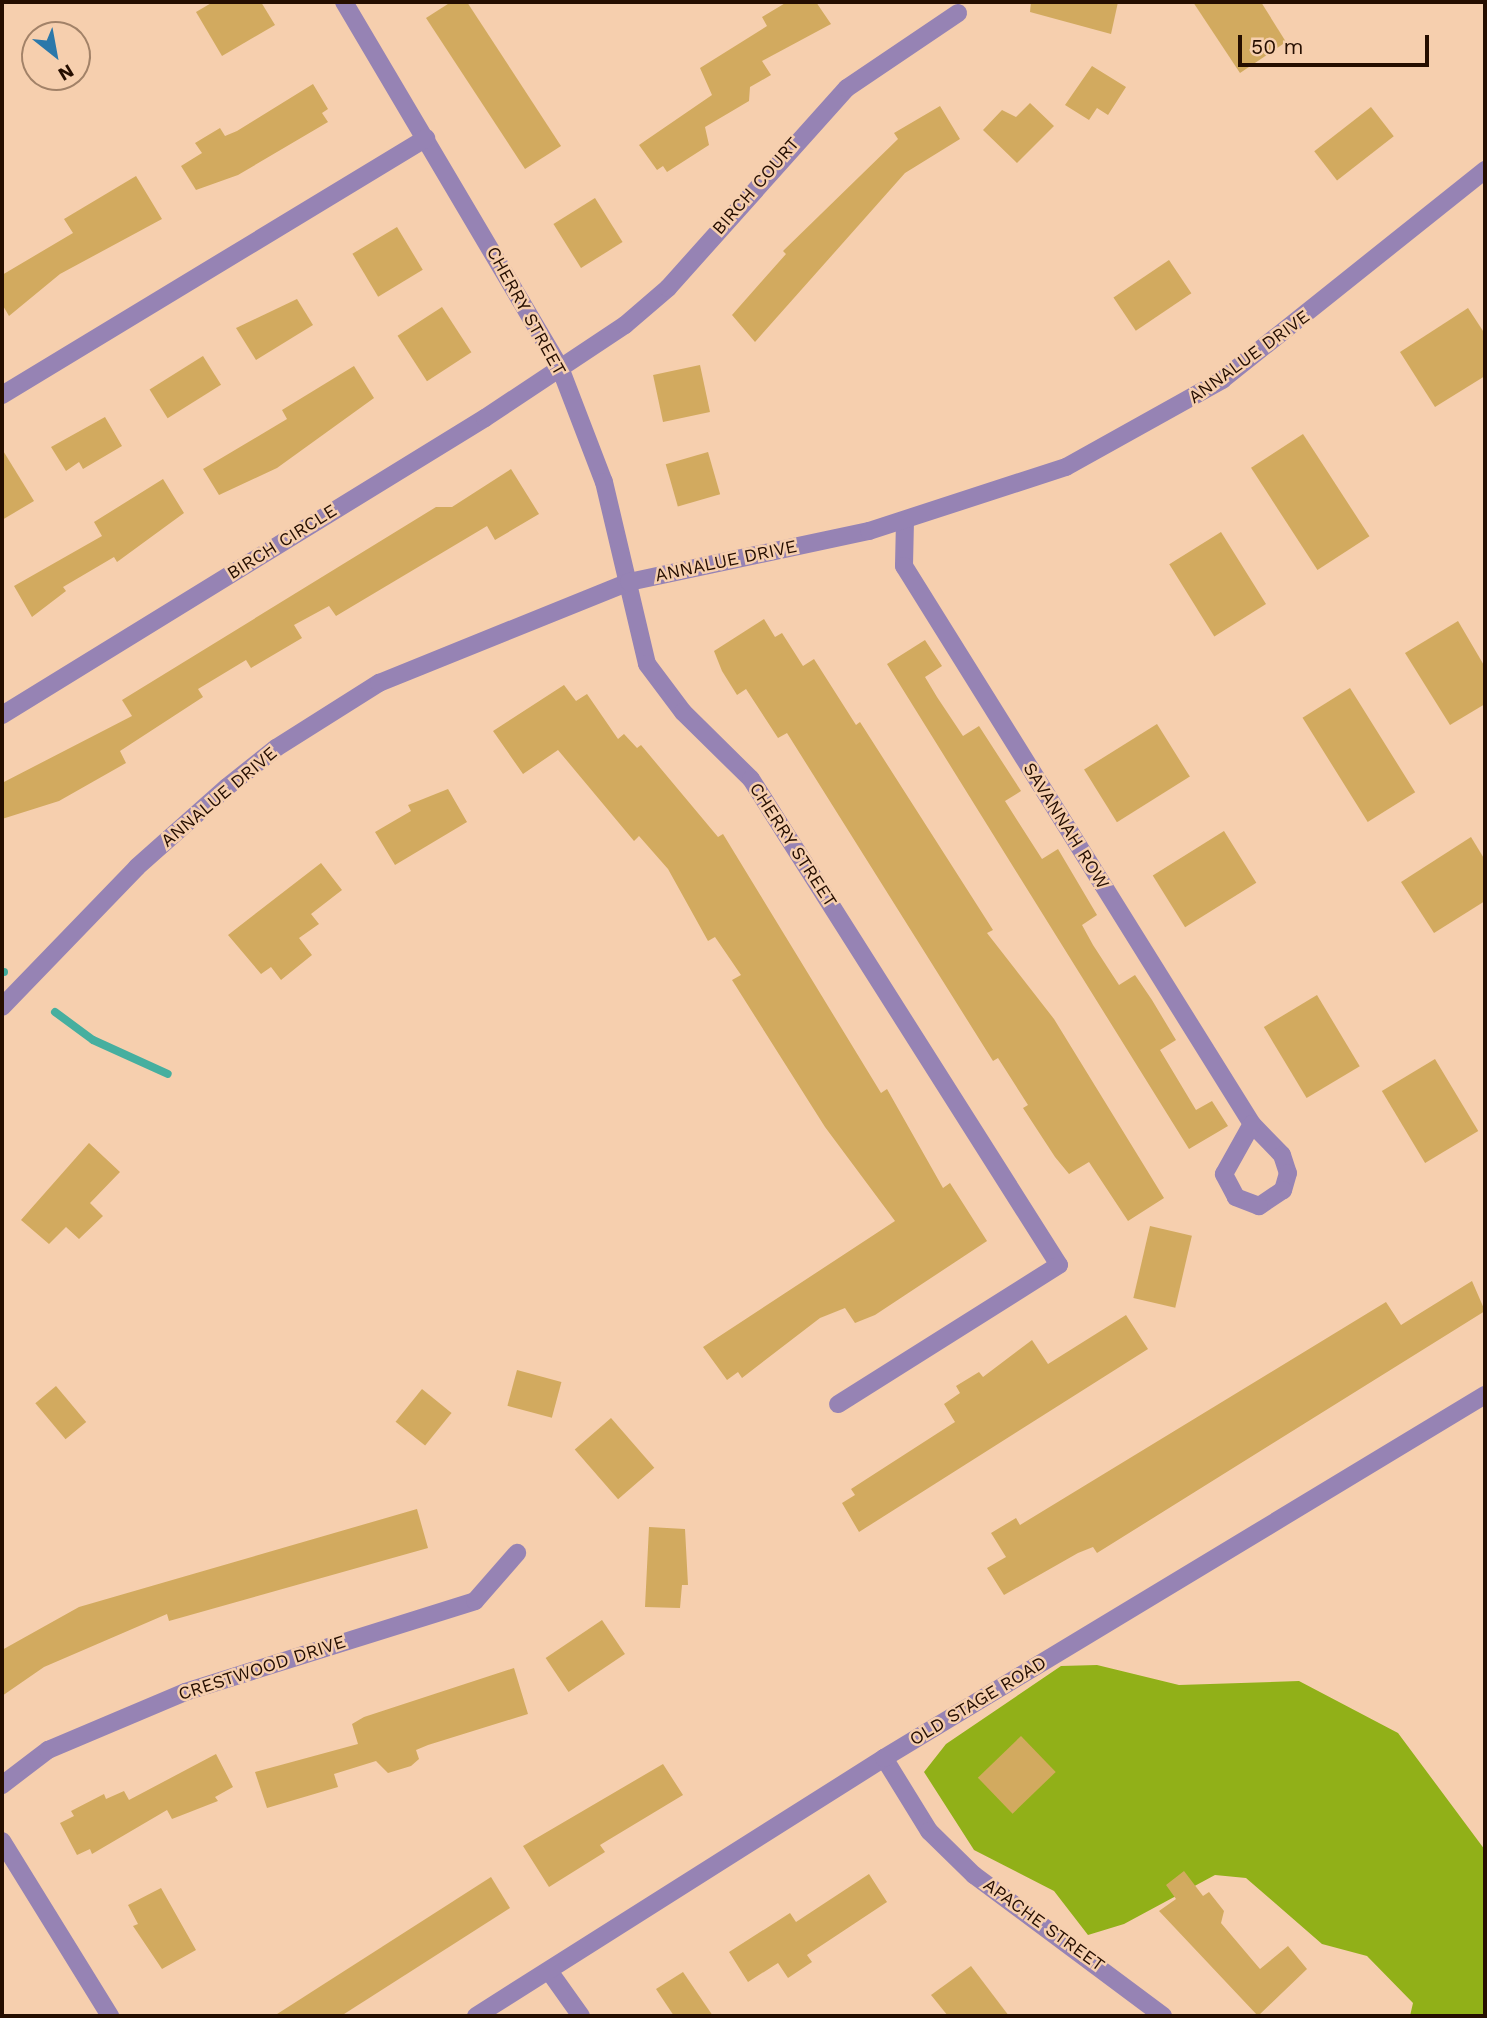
<!DOCTYPE html>
<style>
body{margin:0}
#map{position:relative;width:1487px;height:2018px;overflow:hidden;background:#f6cfae;font-family:"Work Sans",sans-serif}
div>[style]{position:absolute}
.forest>*{inset:0;background:#91b018}
.stream>*{height:8px;margin:-4px;padding:0 4px;transform-origin:4px;border-radius:4px;background:#46af9f}
.building>*{inset:0;background:#d2aa5f;transform-origin:0 0}
.street>*{height:18px;margin:-9px;padding:0 9px;transform-origin:9px;border-radius:9px;background:#9683b4}
span{translate:-50% -50%;white-space:nowrap;text-align:center;line-height:1.15;-webkit-text-stroke:5px #f6cfae;paint-order:stroke}
.street-label{font-size:18px;color:#250e00}
.frame{position:absolute;inset:0;border:4px solid #250e00;pointer-events:none}
.north{position:absolute;left:21px;top:21px;width:70px;height:70px;box-sizing:border-box;background:#f6cfae;border:2px solid #a28268;border-radius:50%;rotate:149deg;font-size:19px;font-weight:700;line-height:28px;text-align:center;color:#250e00}
.north::after{content:'';display:block;margin:auto;width:24px;height:32px;background:#2b78aa;clip-path:polygon(50% 0,100% 100%,50% 72%,0 100%)}
.scale{position:absolute;left:1238px;top:35px;width:191px;height:32px;box-sizing:border-box;border:4px solid #250e00;border-top:0;padding-left:9px;font-size:21px;line-height:24px;white-space:nowrap;color:#250e00;-webkit-text-stroke:5px #f6cfae;paint-order:stroke}
</style>
<div id="map">
<div class="forest">
<div style="clip-path:polygon(1097px 1665px,1179px 1685px,1299px 1681px,1398px 1733px,1485px 1850px,1485px 2016px,1410px 2016px,1413px 2003px,1367px 1956px,1322px 1944px,1246px 1878px,1215px 1875px,1124px 1924px,1088px 1935px,1054px 1891px,974px 1850px,924px 1772px,946px 1744px,1061px 1666px)"></div>
</div>
<div class="stream">
<div style="left:2px;top:972px;width:2px"></div>
<div style="left:55px;top:1012px;width:47px;rotate:36.4deg"></div>
<div style="left:93px;top:1040px;width:82px;rotate:24.4deg"></div>
</div>
<div class="building">
<div style="clip-path:polygon(213px 2px,261px 2px,275px 25px,222px 56px,196px 12px)"></div>
<div style="clip-path:polygon(451px 2px,467px 2px,561px 146px,525px 169px,426px 18px)"></div>
<div style="clip-path:polygon(787px 2px,816px 2px,831px 24px,762px 61px,771px 75px,750px 87px,749px 101px,705px 127px,709px 145px,667px 172px,663px 166px,657px 170px,639px 145px,712px 95px,700px 68px,767px 26px,762px 17px)"></div>
<div style="clip-path:polygon(1031px 2px,1118px 2px,1111px 34px,1030px 12px)"></div>
<div style="clip-path:polygon(1193px 2px,1261px 2px,1286px 42px,1240px 73px)"></div>
<div style="clip-path:polygon(1092px 66px,1126px 87px,1108px 115px,1097px 108px,1089px 120px,1065px 105px)"></div>
<div style="clip-path:polygon(313px 84px,328px 109px,322px 113px,328px 122px,238px 175px,196px 190px,181px 166px,202px 153px,195px 143px,220px 128px,225px 136px,237px 131px)"></div>
<div style="clip-path:polygon(1030px 103px,1054px 126px,1017px 163px,983px 130px,1002px 110px,1016px 117px)"></div>
<div style="clip-path:polygon(940px 106px,960px 139px,905px 173px,755px 342px,732px 315px,786px 254px,783px 251px,898px 139px,894px 133px)"></div>
<div style="left:1371px;top:107px;width:37px;height:72px;rotate:52deg"></div>
<div style="clip-path:polygon(136px 176px,162px 219px,60px 274px,9px 316px,2px 304px,2px 275px,73px 233px,64px 219px)"></div>
<div style="left:595px;top:198px;width:52px;height:49px;rotate:58deg"></div>
<div style="left:397px;top:227px;width:50px;height:52px;rotate:59deg"></div>
<div style="left:1169px;top:260px;width:40px;height:67px;rotate:56deg"></div>
<div style="clip-path:polygon(297px 299px,313px 325px,256px 360px,236px 328px)"></div>
<div style="left:442px;top:307px;width:54px;height:53px;rotate:57deg"></div>
<div style="clip-path:polygon(1468px 308px,1485px 334px,1485px 376px,1435px 407px,1400px 352px)"></div>
<div style="left:203px;top:356px;width:34px;height:63px;rotate:58deg"></div>
<div style="left:700px;top:365px;width:48px;height:48px;rotate:78deg"></div>
<div style="clip-path:polygon(354px 366px,374px 398px,277px 468px,219px 495px,203px 469px,287px 419px,282px 410px)"></div>
<div style="clip-path:polygon(105px 417px,122px 446px,83px 469px,79px 462px,66px 471px,51px 447px)"></div>
<div style="left:1303px;top:434px;width:122px;height:62px;rotate:57deg"></div>
<div style="clip-path:polygon(2px 449px,34px 501px,2px 520px)"></div>
<div style="left:708px;top:452px;width:44px;height:44px;rotate:74deg"></div>
<div style="clip-path:polygon(511px 469px,539px 514px,495px 540px,487px 526px,336px 616px,329px 606px,294px 625px,302px 638px,251px 668px,246px 660px,198px 689px,203px 697px,120px 751px,126px 763px,59px 801px,2px 819px,2px 783px,132px 716px,122px 700px,436px 507px,452px 507px)"></div>
<div style="clip-path:polygon(163px 479px,184px 513px,117px 562px,114px 557px,63px 587px,66px 591px,32px 617px,14px 586px,102px 536px,94px 522px)"></div>
<div style="left:1221px;top:532px;width:85px;height:61px;rotate:58deg"></div>
<div style="clip-path:polygon(764px 619px,775px 637px,782px 633px,803px 666px,814px 659px,856px 725px,860px 722px,993px 930px,987px 933px,1054px 1019px,1164px 1198px,1128px 1221px,1089px 1162px,1069px 1174px,1055px 1157px,1023px 1108px,1028px 1105px,998px 1058px,993px 1061px,787px 733px,778px 738px,746px 689px,737px 695px,722px 671px,714px 651px)"></div>
<div style="clip-path:polygon(1458px 621px,1485px 667px,1485px 704px,1450px 725px,1405px 653px)"></div>
<div style="clip-path:polygon(925px 640px,942px 666px,925px 677px,937px 697px,963px 736px,979px 726px,1021px 791px,1005px 801px,1017px 820px,1042px 859px,1058px 849px,1097px 915px,1082px 925px,1093px 945px,1119px 985px,1135px 975px,1152px 1000px,1176px 1040px,1160px 1050px,1196px 1110px,1212px 1101px,1228px 1126px,1189px 1149px,887px 664px)"></div>
<div style="clip-path:polygon(564px 685px,576px 701px,587px 694px,618px 739px,624px 734px,637px 748px,641px 745px,718px 837px,723px 834px,881px 1093px,887px 1089px,943px 1188px,950px 1183px,987px 1241px,875px 1315px,855px 1323px,845px 1308px,820px 1318px,742px 1378px,738px 1372px,727px 1380px,703px 1347px,895px 1221px,825px 1127px,732px 980px,741px 975px,715px 937px,708px 941px,668px 869px,639px 836px,634px 841px,558px 750px,523px 774px,493px 731px)"></div>
<div style="left:1350px;top:688px;width:123px;height:56px;rotate:58deg"></div>
<div style="left:1157px;top:724px;width:62px;height:86px;rotate:58deg"></div>
<div style="clip-path:polygon(448px 789px,467px 822px,395px 865px,375px 832px,411px 811px,408px 805px)"></div>
<div style="left:1224px;top:831px;width:61px;height:84px;rotate:58deg"></div>
<div style="clip-path:polygon(1471px 837px,1485px 860px,1485px 901px,1434px 933px,1401px 882px)"></div>
<div style="clip-path:polygon(321px 863px,342px 890px,311px 914px,319px 924px,299px 938px,312px 955px,281px 980px,271px 967px,261px 974px,228px 935px)"></div>
<div style="left:1317px;top:995px;width:83px;height:62px;rotate:59deg"></div>
<div style="left:1435px;top:1059px;width:84px;height:62px;rotate:59deg"></div>
<div style="clip-path:polygon(89px 1143px,120px 1172px,90px 1203px,103px 1216px,79px 1239px,66px 1227px,49px 1244px,21px 1220px)"></div>
<div style="left:1150px;top:1226px;width:43px;height:74px;rotate:13deg"></div>
<div style="clip-path:polygon(1472px 1281px,1485px 1311px,1097px 1553px,1093px 1547px,1078px 1553px,1004px 1595px,987px 1568px,1006px 1557px,991px 1533px,1016px 1518px,1020px 1525px,1386px 1302px,1401px 1325px)"></div>
<div style="clip-path:polygon(1126px 1315px,1148px 1349px,859px 1532px,842px 1503px,855px 1495px,851px 1489px,955px 1422px,944px 1404px,960px 1393px,956px 1386px,979px 1372px,983px 1377px,1032px 1340px,1048px 1364px)"></div>
<div style="left:517px;top:1370px;width:46px;height:37px;rotate:15deg"></div>
<div style="left:56px;top:1386px;width:47px;height:27px;rotate:50deg"></div>
<div style="left:422px;top:1389px;width:38px;height:42px;rotate:39deg"></div>
<div style="left:611px;top:1418px;width:66px;height:48px;rotate:49deg"></div>
<div style="clip-path:polygon(417px 1509px,428px 1548px,169px 1621px,167px 1614px,44px 1667px,2px 1696px,2px 1650px,79px 1607px)"></div>
<div style="clip-path:polygon(649px 1527px,685px 1529px,688px 1585px,682px 1585px,680px 1608px,645px 1607px)"></div>
<div style="left:602px;top:1620px;width:41px;height:68px;rotate:56deg"></div>
<div style="clip-path:polygon(514px 1668px,528px 1714px,428px 1745px,416px 1750px,419px 1759px,411px 1766px,388px 1773px,376px 1761px,334px 1774px,338px 1787px,267px 1808px,255px 1772px,358px 1744px,352px 1724px,364px 1717px)"></div>
<div style="left:1021px;top:1736px;width:50px;height:60px;rotate:46deg"></div>
<div style="clip-path:polygon(216px 1754px,233px 1787px,215px 1797px,218px 1801px,172px 1819px,167px 1810px,92px 1854px,90px 1849px,77px 1855px,60px 1823px,74px 1816px,71px 1811px,104px 1794px,106px 1799px,124px 1791px,129px 1800px)"></div>
<div style="clip-path:polygon(663px 1764px,683px 1795px,600px 1845px,605px 1852px,549px 1887px,523px 1846px)"></div>
<div style="clip-path:polygon(1184px 1871px,1203px 1896px,1209px 1892px,1224px 1911px,1221px 1923px,1260px 1969px,1288px 1946px,1307px 1969px,1258px 2016px,1159px 1911px,1176px 1899px,1166px 1885px)"></div>
<div style="clip-path:polygon(869px 1874px,887px 1902px,807px 1955px,812px 1962px,788px 1978px,778px 1963px,748px 1982px,729px 1952px,790px 1913px,796px 1922px)"></div>
<div style="clip-path:polygon(491px 1877px,510px 1908px,341px 2016px,274px 2016px)"></div>
<div style="clip-path:polygon(161px 1888px,196px 1950px,162px 1969px,133px 1926px,138px 1924px,128px 1905px)"></div>
<div style="clip-path:polygon(971px 1966px,1009px 2016px,948px 2016px,931px 1995px)"></div>
<div style="clip-path:polygon(683px 1972px,713px 2016px,674px 2016px,656px 1989px)"></div>
</div>
<div class="street">
<div style="left:344px;top:2px;width:422px;rotate:59.4deg"></div>
<div style="left:559px;top:365px;width:125px;rotate:69deg"></div>
<div style="left:604px;top:482px;width:187px;rotate:76.7deg"></div>
<div style="left:647px;top:664px;width:60px;rotate:53.1deg"></div>
<div style="left:683px;top:712px;width:95px;rotate:44.6deg"></div>
<div style="left:751px;top:779px;width:575px;rotate:57.64deg"></div>
<div style="left:1059px;top:1265px;width:261px;rotate:147.8deg"></div>
<div style="left:2px;top:395px;width:496px;rotate:-31.2deg"></div>
<div style="left:905px;top:521px;width:45px;rotate:91.3deg"></div>
<div style="left:904px;top:566px;width:658px;rotate:58.05deg"></div>
<div style="left:1252px;top:1124px;width:43px;rotate:45.9deg"></div>
<div style="left:1282px;top:1155px;width:19px;rotate:72deg"></div>
<div style="left:1288px;top:1173px;width:18px;rotate:106deg"></div>
<div style="left:1283px;top:1190px;width:29px;rotate:146deg"></div>
<div style="left:1259px;top:1206px;width:25px;rotate:-159deg"></div>
<div style="left:1236px;top:1197px;width:26px;rotate:-118deg"></div>
<div style="left:1224px;top:1174px;width:57px;rotate:-60.8deg"></div>
<div style="left:2px;top:715px;width:567px;rotate:-31.59deg"></div>
<div style="left:485px;top:418px;width:168px;rotate:-33.6deg"></div>
<div style="left:625px;top:325px;width:57px;rotate:-40.7deg"></div>
<div style="left:668px;top:288px;width:268px;rotate:-48.2deg"></div>
<div style="left:847px;top:88px;width:134px;rotate:-34deg"></div>
<div style="left:2px;top:1007px;width:194px;rotate:-46deg"></div>
<div style="left:137px;top:867px;width:120px;rotate:-41.6deg"></div>
<div style="left:227px;top:787px;width:63px;rotate:-38.5deg"></div>
<div style="left:276px;top:748px;width:122px;rotate:-32.3deg"></div>
<div style="left:379px;top:683px;width:270px;rotate:-22deg"></div>
<div style="left:629px;top:582px;width:245px;rotate:-12deg"></div>
<div style="left:869px;top:531px;width:207px;rotate:-18deg"></div>
<div style="left:1066px;top:467px;width:179px;rotate:-29.1deg"></div>
<div style="left:1222px;top:380px;width:337px;rotate:-38.6deg"></div>
<div style="left:884px;top:1758px;width:86px;rotate:58.3deg"></div>
<div style="left:929px;top:1831px;width:63px;rotate:44.4deg"></div>
<div style="left:974px;top:1875px;width:236px;rotate:36.7deg"></div>
<div style="left:2px;top:1785px;width:58px;rotate:-37.3deg"></div>
<div style="left:48px;top:1750px;width:149px;rotate:-22.9deg"></div>
<div style="left:185px;top:1692px;width:304px;rotate:-17.4deg"></div>
<div style="left:475px;top:1601px;width:64px;rotate:-48.8deg"></div>
<div style="left:2px;top:1841px;width:206px;rotate:58.3deg"></div>
<div style="left:549px;top:1971px;width:55px;rotate:54.6deg"></div>
<div style="left:476px;top:2016px;width:483px;rotate:-32.3deg"></div>
<div style="left:884px;top:1758px;width:702px;rotate:-31.13deg"></div>
</div>
<div class="street-label">
<span style="left:756px;top:186px;rotate:-49deg">BIRCH COURT</span>
<span style="left:526px;top:311px;rotate:61deg">CHERRY STREET</span>
<span style="left:1249px;top:357px;rotate:-36deg">ANNALUE DRIVE</span>
<span style="left:282px;top:542px;rotate:-32deg">BIRCH CIRCLE</span>
<span style="left:726px;top:561px;rotate:-12deg">ANNALUE DRIVE</span>
<span style="left:219px;top:797px;rotate:-40deg">ANNALUE DRIVE</span>
<span style="left:1066px;top:826px;rotate:58deg">SAVANNAH ROW</span>
<span style="left:793px;top:845px;rotate:57deg">CHERRY STREET</span>
<span style="left:262px;top:1668px;rotate:-18deg">CRESTWOOD DRIVE</span>
<span style="left:978px;top:1701px;rotate:-31deg">OLD STAGE ROAD</span>
<span style="left:1044px;top:1925px;rotate:36deg">APACHE STREET</span>
</div>
<div class="frame"></div>
<div class="north">N</div>
<div class="scale">50 m</div>
</div>
